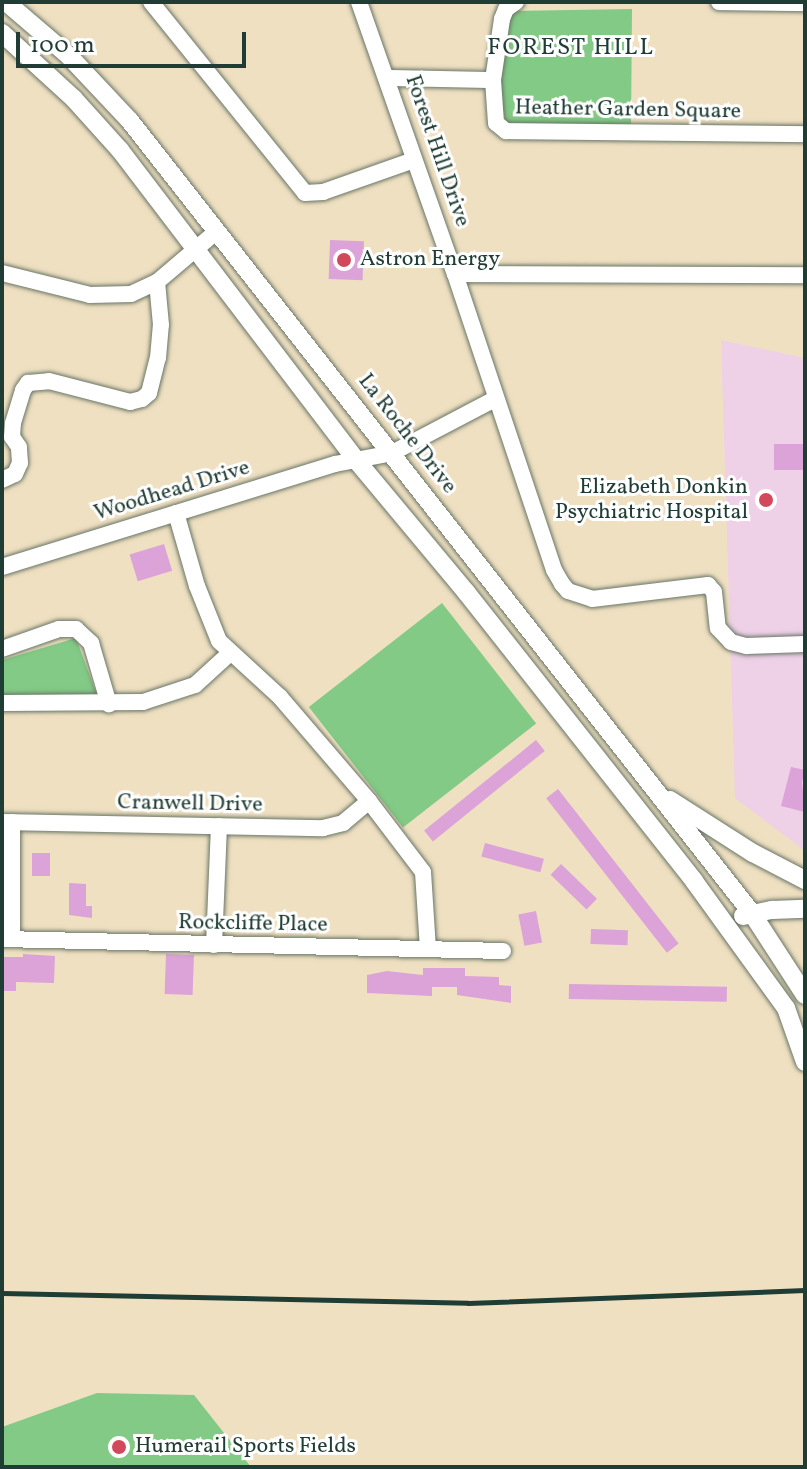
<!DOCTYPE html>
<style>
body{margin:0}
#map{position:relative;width:807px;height:1469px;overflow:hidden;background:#f0e0c2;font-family:Vollkorn,serif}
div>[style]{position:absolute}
.built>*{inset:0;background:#eed0e7}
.green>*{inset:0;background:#83ca86;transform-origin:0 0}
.building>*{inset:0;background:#dba3d7;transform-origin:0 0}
.roads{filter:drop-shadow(0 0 2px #687666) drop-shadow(0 0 2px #687666)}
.minor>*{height:16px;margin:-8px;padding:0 8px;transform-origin:8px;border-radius:8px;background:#fff}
.tertiary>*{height:18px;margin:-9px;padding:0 9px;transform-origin:9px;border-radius:9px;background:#fff}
.rail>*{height:5px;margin:-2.5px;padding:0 2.5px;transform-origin:2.5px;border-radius:2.5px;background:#1f3d34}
.dots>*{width:22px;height:22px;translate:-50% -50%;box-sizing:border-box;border:4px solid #fff;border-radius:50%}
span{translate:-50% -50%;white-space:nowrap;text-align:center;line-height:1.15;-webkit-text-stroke:6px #fff;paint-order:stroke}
.street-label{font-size:22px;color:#1f3d34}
.poi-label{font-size:22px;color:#1f3d34}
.left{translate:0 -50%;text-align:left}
.right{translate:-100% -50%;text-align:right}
.neighbourhood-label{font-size:24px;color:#1f3d34;letter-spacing:2px}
.frame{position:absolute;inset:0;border:4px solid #1f3d34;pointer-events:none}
.scale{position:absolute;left:16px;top:32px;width:230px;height:36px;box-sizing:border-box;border:4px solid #1f3d34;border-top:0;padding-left:10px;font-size:24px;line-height:28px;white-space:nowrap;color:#1f3d34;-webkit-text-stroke:6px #fff;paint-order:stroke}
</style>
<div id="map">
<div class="built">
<div style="clip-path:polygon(721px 340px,805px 358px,805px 851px,735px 798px)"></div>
</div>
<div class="green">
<div style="clip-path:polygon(632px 9px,631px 130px,507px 127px,496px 81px,509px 11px)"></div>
<div style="left:442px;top:603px;width:153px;height:169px;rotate:52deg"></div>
<div style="clip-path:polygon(76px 638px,98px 698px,2px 697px,2px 660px)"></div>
<div style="clip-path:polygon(97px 1393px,194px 1395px,251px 1467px,2px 1467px,2px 1427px)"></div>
</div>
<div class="building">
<div style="left:330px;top:240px;width:34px;height:39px;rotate:2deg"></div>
<div style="left:774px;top:444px;width:31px;height:26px"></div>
<div style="left:164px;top:544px;width:28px;height:36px;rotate:73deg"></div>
<div style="left:536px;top:740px;width:14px;height:144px;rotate:51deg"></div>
<div style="clip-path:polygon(791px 767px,805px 770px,802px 782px,805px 812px,781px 806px)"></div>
<div style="left:558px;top:789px;width:196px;height:15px;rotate:52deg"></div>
<div style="left:485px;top:843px;width:61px;height:14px;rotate:15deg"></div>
<div style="left:32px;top:853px;width:18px;height:23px"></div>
<div style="left:561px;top:864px;width:50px;height:15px;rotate:44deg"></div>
<div style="clip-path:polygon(69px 883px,86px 884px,86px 906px,92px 906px,92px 918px,69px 915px)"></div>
<div style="left:536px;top:911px;width:32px;height:18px;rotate:79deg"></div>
<div style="left:591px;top:929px;width:37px;height:15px;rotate:2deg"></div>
<div style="clip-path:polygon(23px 954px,55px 956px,54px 983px,16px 982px,16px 991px,2px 991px,2px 957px,23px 957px)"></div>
<div style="left:166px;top:954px;width:28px;height:40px;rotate:2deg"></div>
<div style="clip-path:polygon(423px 968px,465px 968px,465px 976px,499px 977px,499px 985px,511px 986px,511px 1003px,457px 995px,457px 987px,432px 987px,432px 996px,367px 993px,367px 975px,387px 971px,423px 975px)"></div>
<div style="left:569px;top:984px;width:158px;height:15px;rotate:1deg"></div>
</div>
<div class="roads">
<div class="minor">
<div style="left:151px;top:2px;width:245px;rotate:51.1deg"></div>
<div style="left:305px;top:193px;width:18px;rotate:-3deg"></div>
<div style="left:323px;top:192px;width:96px;rotate:-19.4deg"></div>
<div style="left:359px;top:2px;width:288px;rotate:70.6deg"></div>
<div style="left:455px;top:274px;width:312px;rotate:71.5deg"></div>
<div style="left:554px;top:570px;width:16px;rotate:60deg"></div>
<div style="left:562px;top:584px;width:9px;rotate:49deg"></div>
<div style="left:568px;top:591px;width:25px;rotate:18deg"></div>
<div style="left:592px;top:599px;width:117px;rotate:-6.9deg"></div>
<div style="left:708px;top:585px;width:9px;rotate:49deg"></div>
<div style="left:714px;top:592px;width:36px;rotate:84deg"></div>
<div style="left:718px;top:628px;width:19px;rotate:47deg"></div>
<div style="left:731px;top:642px;width:16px;rotate:15deg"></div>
<div style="left:746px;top:646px;width:59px;rotate:-1.9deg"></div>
<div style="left:516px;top:2px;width:12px;rotate:145deg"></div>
<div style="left:506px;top:9px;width:11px;rotate:112deg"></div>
<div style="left:502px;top:19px;width:62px;rotate:98.4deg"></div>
<div style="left:493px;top:80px;width:43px;rotate:86deg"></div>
<div style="left:496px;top:123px;width:13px;rotate:39deg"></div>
<div style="left:506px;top:131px;width:299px;rotate:0.6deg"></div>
<div style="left:719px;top:2px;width:86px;rotate:0.7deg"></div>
<div style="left:387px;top:78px;width:106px;rotate:1.1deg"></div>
<div style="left:2px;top:273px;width:91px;rotate:14deg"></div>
<div style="left:90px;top:295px;width:41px;rotate:-1.4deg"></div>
<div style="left:131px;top:294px;width:29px;rotate:-25deg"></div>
<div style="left:157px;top:282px;width:77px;rotate:-40.3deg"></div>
<div style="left:455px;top:274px;width:350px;rotate:0.2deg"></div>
<div style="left:2px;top:480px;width:14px;rotate:-25deg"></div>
<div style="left:15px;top:474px;width:12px;rotate:-66deg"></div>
<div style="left:20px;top:463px;width:16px;rotate:-94deg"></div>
<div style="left:19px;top:447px;width:12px;rotate:-125deg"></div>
<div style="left:12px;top:437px;width:14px;rotate:-86deg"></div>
<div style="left:13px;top:423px;width:34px;rotate:-73deg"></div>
<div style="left:23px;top:390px;width:9px;rotate:-54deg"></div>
<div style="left:28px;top:383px;width:21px;rotate:-5deg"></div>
<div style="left:49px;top:381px;width:84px;rotate:14.5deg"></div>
<div style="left:130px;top:402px;width:12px;rotate:-14deg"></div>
<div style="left:142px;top:399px;width:9px;rotate:-41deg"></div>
<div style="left:149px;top:393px;width:36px;rotate:-76deg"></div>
<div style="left:158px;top:358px;width:33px;rotate:-85deg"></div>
<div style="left:161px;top:325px;width:43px;rotate:-95.3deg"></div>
<div style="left:176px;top:513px;width:76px;rotate:74deg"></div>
<div style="left:197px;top:586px;width:59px;rotate:68.2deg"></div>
<div style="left:219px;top:641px;width:83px;rotate:42.6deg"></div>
<div style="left:280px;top:697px;width:137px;rotate:49.4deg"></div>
<div style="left:369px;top:801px;width:89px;rotate:52.7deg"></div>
<div style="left:423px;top:872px;width:77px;rotate:86.3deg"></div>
<div style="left:2px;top:567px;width:349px;rotate:-17.2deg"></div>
<div style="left:335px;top:464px;width:58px;rotate:-10.9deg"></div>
<div style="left:392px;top:453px;width:116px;rotate:-27.7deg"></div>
<div style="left:2px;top:649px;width:60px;rotate:-19.3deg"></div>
<div style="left:59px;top:629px;width:17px"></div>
<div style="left:76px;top:629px;width:21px;rotate:43deg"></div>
<div style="left:91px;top:643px;width:64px;rotate:73.6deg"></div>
<div style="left:2px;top:703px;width:141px;rotate:-0.4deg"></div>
<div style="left:143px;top:702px;width:55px;rotate:-18.1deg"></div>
<div style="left:195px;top:685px;width:46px;rotate:-42.4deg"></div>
<div style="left:2px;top:822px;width:321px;rotate:1.1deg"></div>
<div style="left:323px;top:828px;width:21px;rotate:-14deg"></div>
<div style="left:343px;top:823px;width:34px;rotate:-40deg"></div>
<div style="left:12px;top:822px;width:117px;rotate:90deg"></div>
<div style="left:2px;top:939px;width:501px;rotate:1.37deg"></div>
<div style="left:214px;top:945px;width:119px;rotate:-87.6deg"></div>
</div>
<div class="tertiary">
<div style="left:6px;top:2px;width:83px;rotate:40.6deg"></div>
<div style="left:69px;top:56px;width:89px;rotate:46.8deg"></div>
<div style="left:130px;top:121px;width:1006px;rotate:51.87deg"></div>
<div style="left:751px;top:912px;width:99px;rotate:57deg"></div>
<div style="left:2px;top:33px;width:98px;rotate:42.5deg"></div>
<div style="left:74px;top:99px;width:69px;rotate:48deg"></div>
<div style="left:120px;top:150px;width:390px;rotate:52.7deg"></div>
<div style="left:356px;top:460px;width:172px;rotate:50.2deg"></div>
<div style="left:466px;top:592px;width:368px;rotate:51.7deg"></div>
<div style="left:694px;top:881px;width:157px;rotate:54.1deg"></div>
<div style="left:786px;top:1008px;width:57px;rotate:70.6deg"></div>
<div style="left:670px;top:800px;width:98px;rotate:32.6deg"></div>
<div style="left:753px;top:853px;width:59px;rotate:27.4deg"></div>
<div style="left:743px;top:916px;width:30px;rotate:-12deg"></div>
<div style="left:772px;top:910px;width:33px;rotate:-2deg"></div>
</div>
</div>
<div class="rail">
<div style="left:2px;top:1293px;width:466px;rotate:1.2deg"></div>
<div style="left:468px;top:1303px;width:337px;rotate:-2.2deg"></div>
</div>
<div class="dots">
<div style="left:344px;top:260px;background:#d1495b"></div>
<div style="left:766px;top:500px;background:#d1495b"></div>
<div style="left:119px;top:1447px;background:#d1495b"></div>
</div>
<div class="street-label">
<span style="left:628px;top:110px;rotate:1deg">Heather Garden Square</span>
<span style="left:437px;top:151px;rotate:71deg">Forest Hill Drive</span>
<span style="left:407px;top:434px;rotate:52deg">La Roche Drive</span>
<span style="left:172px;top:491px;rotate:-17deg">Woodhead Drive</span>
<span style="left:190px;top:804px;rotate:1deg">Cranwell Drive</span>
<span style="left:253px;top:924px;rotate:1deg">Rockcliffe Place</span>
</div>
<div class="poi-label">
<span class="left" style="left:360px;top:260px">Astron Energy</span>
<span class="right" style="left:748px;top:500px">Elizabeth Donkin<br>Psychiatric Hospital</span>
<span class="left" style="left:135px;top:1447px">Humerail Sports Fields</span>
</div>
<div class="neighbourhood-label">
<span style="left:571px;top:49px">FOREST HILL</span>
</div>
<div class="frame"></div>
<div class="scale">100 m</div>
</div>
